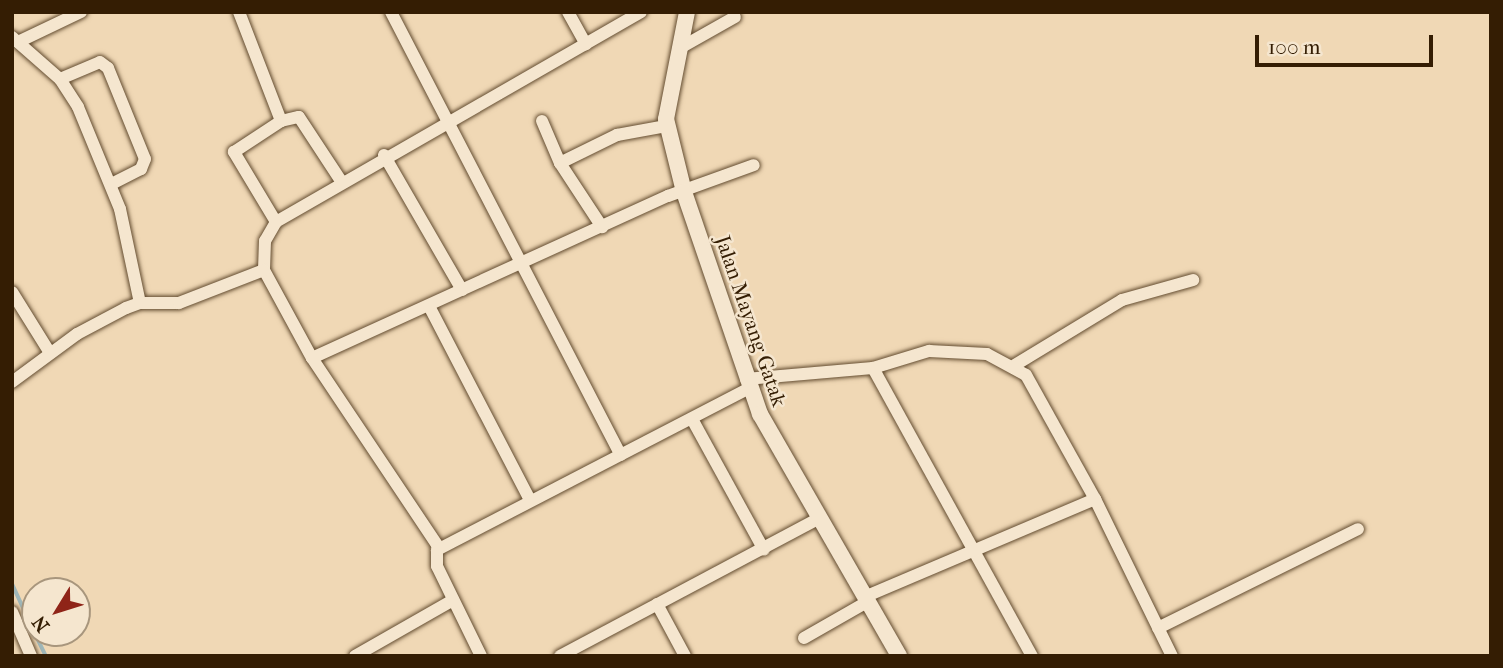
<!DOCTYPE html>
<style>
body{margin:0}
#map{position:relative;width:1503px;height:668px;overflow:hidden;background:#f0d8b5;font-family:"IM FELL French Canon",serif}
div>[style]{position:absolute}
.stream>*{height:3.5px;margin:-1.75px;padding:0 1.75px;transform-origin:1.75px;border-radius:1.75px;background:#9fb7b9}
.roads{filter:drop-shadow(0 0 2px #634c30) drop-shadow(0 0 2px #634c30)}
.street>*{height:12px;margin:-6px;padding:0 6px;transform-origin:6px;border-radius:6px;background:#f5e6cf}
.secondary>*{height:16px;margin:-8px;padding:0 8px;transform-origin:8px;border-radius:8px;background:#f5e6cf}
span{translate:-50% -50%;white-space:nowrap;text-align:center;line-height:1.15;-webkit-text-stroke:5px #f5e6cf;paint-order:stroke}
.street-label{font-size:21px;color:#341d03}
.frame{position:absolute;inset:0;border:14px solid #341d03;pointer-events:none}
.north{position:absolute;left:21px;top:577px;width:70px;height:70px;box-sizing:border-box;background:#f5e6cf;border:2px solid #a8967d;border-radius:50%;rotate:232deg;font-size:19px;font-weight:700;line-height:28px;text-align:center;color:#341d03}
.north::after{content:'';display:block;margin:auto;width:24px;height:32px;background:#8f2418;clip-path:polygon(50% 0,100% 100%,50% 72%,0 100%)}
.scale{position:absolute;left:1255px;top:35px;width:178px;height:32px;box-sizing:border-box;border:4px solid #341d03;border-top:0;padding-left:9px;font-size:21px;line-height:24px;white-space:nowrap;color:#341d03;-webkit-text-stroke:5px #f5e6cf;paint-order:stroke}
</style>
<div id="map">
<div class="stream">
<div style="left:12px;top:583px;width:55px;rotate:65.3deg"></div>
<div style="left:35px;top:633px;width:25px;rotate:64deg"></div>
</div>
<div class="roads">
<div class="street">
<div style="left:239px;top:12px;width:117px;rotate:68.9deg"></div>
<div style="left:281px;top:121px;width:18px;rotate:-13deg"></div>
<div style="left:299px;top:117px;width:77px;rotate:56.7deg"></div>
<div style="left:391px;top:12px;width:499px;rotate:62.6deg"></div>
<div style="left:568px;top:12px;width:37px;rotate:61deg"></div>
<div style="left:641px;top:12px;width:421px;rotate:150.1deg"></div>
<div style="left:276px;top:222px;width:22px;rotate:120deg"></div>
<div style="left:265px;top:241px;width:29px;rotate:92deg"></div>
<div style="left:264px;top:270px;width:100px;rotate:61.4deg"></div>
<div style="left:312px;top:358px;width:391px;rotate:-24.5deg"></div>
<div style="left:668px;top:196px;width:91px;rotate:-19.8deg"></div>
<div style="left:12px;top:37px;width:64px;rotate:41.2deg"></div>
<div style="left:60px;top:79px;width:33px;rotate:57deg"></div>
<div style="left:78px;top:107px;width:110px;rotate:67.6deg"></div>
<div style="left:120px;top:209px;width:96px;rotate:78deg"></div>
<div style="left:18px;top:42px;width:70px;rotate:-25.5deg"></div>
<div style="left:680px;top:48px;width:63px;rotate:-29.4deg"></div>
<div style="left:60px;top:79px;width:43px;rotate:-23deg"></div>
<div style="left:100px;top:62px;width:10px;rotate:37deg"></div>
<div style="left:108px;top:68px;width:98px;rotate:67.9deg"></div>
<div style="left:145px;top:159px;width:11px;rotate:112deg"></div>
<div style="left:141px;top:169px;width:34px;rotate:153deg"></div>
<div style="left:542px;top:121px;width:46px;rotate:66.8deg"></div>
<div style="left:560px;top:163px;width:77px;rotate:56.7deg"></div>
<div style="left:384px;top:155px;width:156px;rotate:60deg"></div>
<div style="left:560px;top:163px;width:64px;rotate:-26.2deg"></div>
<div style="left:617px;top:135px;width:50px;rotate:-10.4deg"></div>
<div style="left:276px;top:222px;width:82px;rotate:-121deg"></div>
<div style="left:234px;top:152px;width:56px;rotate:-33.4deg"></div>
<div style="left:12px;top:292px;width:72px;rotate:58.1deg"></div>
<div style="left:429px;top:306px;width:219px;rotate:62.5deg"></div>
<div style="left:312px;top:358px;width:229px;rotate:56.2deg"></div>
<div style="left:1015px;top:365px;width:125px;rotate:-31.3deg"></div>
<div style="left:1122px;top:300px;width:74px;rotate:-15.7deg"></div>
<div style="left:873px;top:368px;width:329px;rotate:61.1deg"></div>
<div style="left:746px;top:379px;width:127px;rotate:-5deg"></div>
<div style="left:873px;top:368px;width:59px;rotate:-16.9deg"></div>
<div style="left:929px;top:351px;width:58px;rotate:3deg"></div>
<div style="left:987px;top:354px;width:44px;rotate:28.3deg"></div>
<div style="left:1026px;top:375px;width:142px;rotate:60.9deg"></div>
<div style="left:1095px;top:499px;width:251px;rotate:157deg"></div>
<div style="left:12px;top:382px;width:81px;rotate:-36.4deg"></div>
<div style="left:77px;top:334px;width:55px;rotate:-28deg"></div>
<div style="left:126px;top:308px;width:15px;rotate:-20deg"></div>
<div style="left:140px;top:303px;width:39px"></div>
<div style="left:179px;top:303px;width:91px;rotate:-21.2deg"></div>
<div style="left:692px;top:419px;width:149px;rotate:61.2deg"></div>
<div style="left:1095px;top:499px;width:175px;rotate:63.9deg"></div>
<div style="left:657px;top:604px;width:59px;rotate:61.7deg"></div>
<div style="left:12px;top:612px;width:48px;rotate:66.6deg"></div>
<div style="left:1158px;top:628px;width:223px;rotate:-26.3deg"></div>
<div style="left:804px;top:638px;width:73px;rotate:-29.7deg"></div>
<div style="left:355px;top:656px;width:113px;rotate:-29.7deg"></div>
<div style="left:481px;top:656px;width:100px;rotate:-116.1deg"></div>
<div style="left:437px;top:566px;width:16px;rotate:-90deg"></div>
<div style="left:437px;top:550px;width:352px;rotate:-27.4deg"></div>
<div style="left:560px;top:656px;width:292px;rotate:-28deg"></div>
</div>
<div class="secondary">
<div style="left:687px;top:12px;width:109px;rotate:101.1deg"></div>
<div style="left:666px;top:119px;width:75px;rotate:76.1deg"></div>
<div style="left:684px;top:192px;width:235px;rotate:71.1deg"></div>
<div style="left:760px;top:414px;width:279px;rotate:60.1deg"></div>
</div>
</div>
<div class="street-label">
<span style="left:751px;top:321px;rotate:71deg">Jalan Mayang Gatak</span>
</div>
<div class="frame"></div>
<div class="north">N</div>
<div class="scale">100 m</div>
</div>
